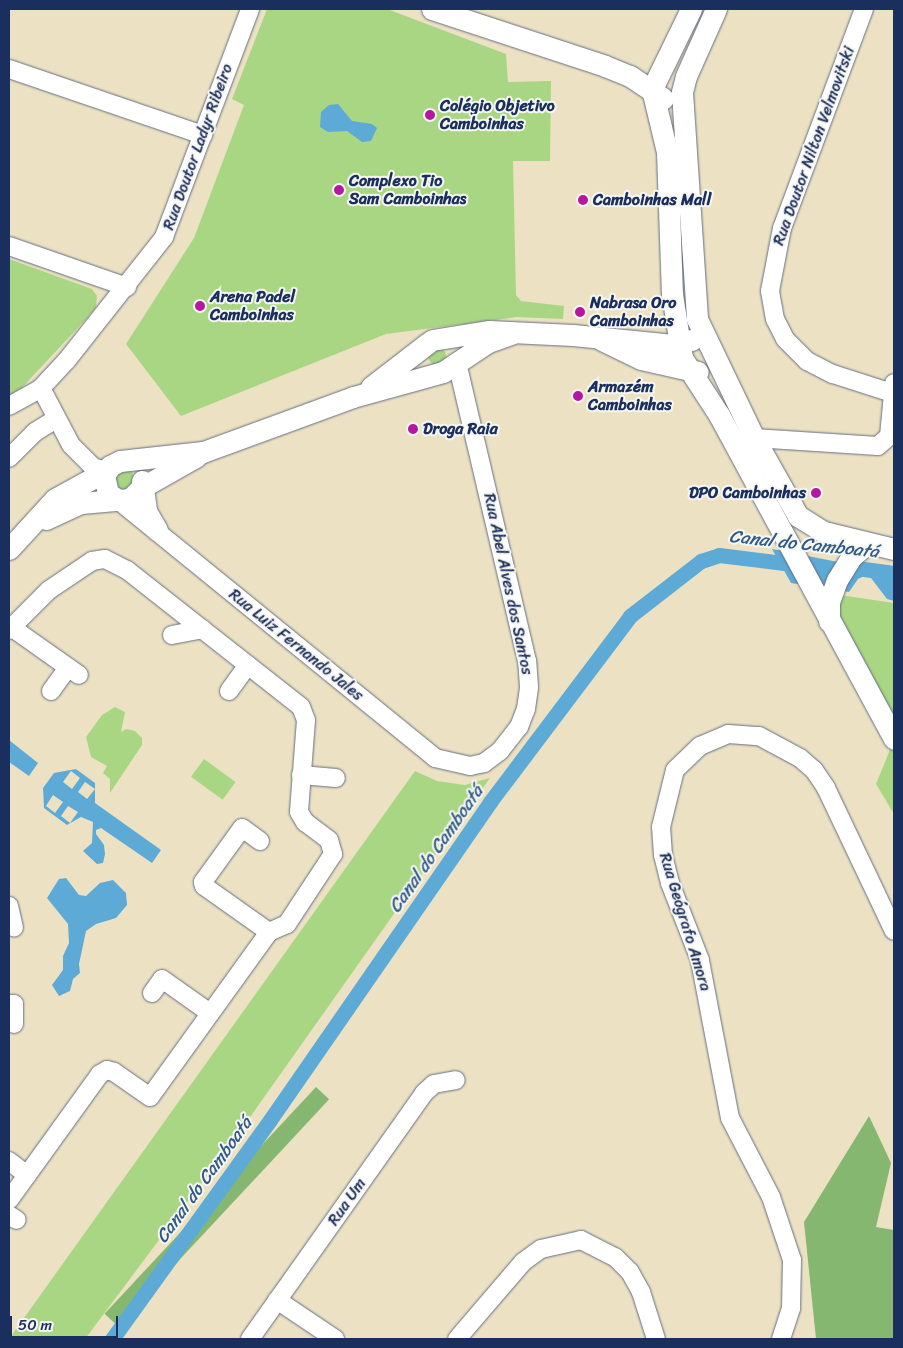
<!DOCTYPE html>
<meta charset="utf-8">
<style>
body{margin:0}
#map{position:relative;width:903px;height:1348px;overflow:hidden;background:#ece2c3;font-family:Sriracha,sans-serif}
div>[style]{position:absolute}
.green>*{inset:0;background:#a9d683;transform-origin:0 0}
.round{border-radius:50%}
.forest>*{inset:0;background:#86b771;transform-origin:0 0}
.water>*{inset:0;background:#5daad6}
.canal>*{height:15px;margin:-7.5px;padding:0 7.5px;transform-origin:7.5px;border-radius:7.5px;background:#5daad6}
.roads{filter:drop-shadow(0 0 1px #646e81) drop-shadow(0 0 1px #646e81)}
.minor>*{height:18px;margin:-9px;padding:0 9px;transform-origin:9px;border-radius:9px;background:#fff}
.tertiary>*{height:21px;margin:-10.5px;padding:0 10.5px;transform-origin:10.5px;border-radius:10.5px;background:#fff}
.dots>*{width:14px;height:14px;translate:-50% -50%;box-sizing:border-box;border:2px solid #f6f6f2;border-radius:50%}
span{translate:-50% -50%;white-space:nowrap;text-align:center;line-height:1.15;-webkit-text-stroke:4px #f6f6f2;paint-order:stroke}
.poi-label{font-size:16px;color:#1b2f5e;font-weight:700}
.left{translate:0 -50%;text-align:left}
.right{translate:-100% -50%;text-align:right}
.street-label{font-size:16px;color:#1b2f5e}
.water-label{font-size:18px;color:#325a88;font-style:italic}
.frame{position:absolute;inset:0;border:10px solid #1b2f5e;pointer-events:none}
.scale{position:absolute;left:10px;top:1316px;width:108px;height:22px;box-sizing:border-box;border:2px solid #1b2f5e;border-top:0;padding-left:6px;font-size:15px;line-height:18px;white-space:nowrap;color:#1b2f5e;-webkit-text-stroke:4px #f6f6f2;paint-order:stroke}
</style>
<div id="map">
<div class="green">
<div style="clip-path:polygon(267px 9px,387px 9px,506px 54px,508px 82px,551px 81px,550px 161px,513px 161px,516px 295px,521px 301px,564px 306px,563px 319px,517px 317px,386px 334px,181px 416px,126px 344px,194px 238px,244px 105px,232px 99px)"></div>
<div style="clip-path:polygon(9px 259px,92px 289px,97px 296px,96px 307px,88px 317px,16px 394px,9px 397px)"></div>
<div class="round" style="left:428px;top:347px;width:18px;height:18px"></div>
<div style="clip-path:polygon(131px 470px,137px 481px,119px 494px,113px 472px)"></div>
<div style="clip-path:polygon(813px 591px,894px 603px,894px 739px)"></div>
<div style="clip-path:polygon(115px 707px,125px 712px,121px 732px,126px 729px,135px 731px,142px 738px,142px 745px,110px 793px,110px 779px,103px 773px,107px 766px,91px 757px,86px 737px,102px 715px)"></div>
<div style="clip-path:polygon(894px 740px,894px 814px,876px 784px)"></div>
<div style="left:204px;top:759px;width:39px;height:22px;rotate:36deg"></div>
<div style="clip-path:polygon(415px 771px,437px 781px,465px 785px,490px 778px,236px 1137px,85px 1339px,9px 1339px)"></div>
</div>
<div class="forest">
<div style="left:316px;top:1087px;width:18px;height:310px;rotate:43deg"></div>
<div style="clip-path:polygon(869px 1116px,891px 1163px,876px 1227px,894px 1230px,894px 1339px,816px 1339px,804px 1222px)"></div>
</div>
<div class="water">
<div style="clip-path:polygon(338px 104px,352px 121px,372px 124px,377px 128px,371px 141px,362px 142px,347px 131px,328px 132px,320px 127px,321px 112px,329px 105px)"></div>
<div style="clip-path:polygon(772px 549px,894px 573px,894px 601px,887px 599px,868px 574px,858px 579px,849px 592px,791px 583px)"></div>
<div style="clip-path:polygon(9px 740px,38px 763px,29px 776px,9px 762px)"></div>
<div style="clip-path:polygon(evenodd,76px 769px,95px 783px,95px 803px,161px 850px,152px 863px,101px 828px,96px 830px,96px 834px,104px 845px,105px 854px,103px 863px,97px 864px,83px 851px,92px 843px,93px 822px,81px 817px,67px 825px,44px 808px,43px 788px,54px 773px,76px 769px,71px 771px,80px 778px,72px 789px,63px 782px,71px 771px,76px 769px,85px 782px,95px 789px,87px 799px,78px 792px,85px 782px,76px 769px,53px 795px,63px 802px,55px 813px,46px 806px,53px 795px,76px 769px,68px 806px,78px 812px,70px 823px,61px 816px,68px 806px)"></div>
<div style="clip-path:polygon(66px 878px,79px 895px,86px 896px,100px 883px,113px 880px,126px 893px,127px 905px,116px 918px,96px 924px,86px 931px,79px 964px,80px 973px,73px 979px,70px 991px,59px 996px,52px 985px,63px 970px,63px 956px,69px 943px,68px 924px,47px 898px,59px 879px)"></div>
</div>
<div class="canal">
<div style="left:849px;top:567px;width:45px;rotate:7.6deg"></div>
<div style="left:112px;top:1339px;width:270px;rotate:-54.2deg"></div>
<div style="left:270px;top:1120px;width:387px;rotate:-55.3deg"></div>
<div style="left:490px;top:802px;width:233px;rotate:-53deg"></div>
<div style="left:630px;top:616px;width:90px;rotate:-37.8deg"></div>
<div style="left:701px;top:561px;width:19px;rotate:-18deg"></div>
<div style="left:719px;top:555px;width:81px;rotate:7.1deg"></div>
</div>
<div class="roads">
<div class="minor">
<div style="left:864px;top:9px;width:234px;rotate:110.5deg"></div>
<div style="left:782px;top:228px;width:64px;rotate:100.8deg"></div>
<div style="left:770px;top:291px;width:28px;rotate:80deg"></div>
<div style="left:775px;top:319px;width:22px;rotate:63deg"></div>
<div style="left:785px;top:339px;width:31px;rotate:45deg"></div>
<div style="left:807px;top:361px;width:29px;rotate:27deg"></div>
<div style="left:833px;top:374px;width:62px;rotate:17.9deg"></div>
<div style="left:9px;top:69px;width:205px;rotate:18.8deg"></div>
<div style="left:9px;top:246px;width:125px;rotate:19.2deg"></div>
<div style="left:41px;top:388px;width:64px;rotate:62.2deg"></div>
<div style="left:71px;top:445px;width:31px;rotate:45deg"></div>
<div style="left:93px;top:467px;width:14px;rotate:17deg"></div>
<div style="left:9px;top:406px;width:37px;rotate:-29deg"></div>
<div style="left:41px;top:388px;width:38px;rotate:-47deg"></div>
<div style="left:67px;top:360px;width:157px;rotate:-51.7deg"></div>
<div style="left:164px;top:237px;width:244px;rotate:-69.3deg"></div>
<div style="left:754px;top:438px;width:124px;rotate:3.7deg"></div>
<div style="left:878px;top:446px;width:15px;rotate:-42deg"></div>
<div style="left:889px;top:436px;width:53px;rotate:-84.6deg"></div>
<div style="left:9px;top:458px;width:37px;rotate:-45deg"></div>
<div style="left:35px;top:432px;width:25px;rotate:-32deg"></div>
<div style="left:118px;top:500px;width:409px;rotate:39.1deg"></div>
<div style="left:435px;top:758px;width:36px;rotate:13deg"></div>
<div style="left:470px;top:766px;width:14px;rotate:-12deg"></div>
<div style="left:484px;top:763px;width:20px;rotate:-37deg"></div>
<div style="left:500px;top:751px;width:31px;rotate:-52deg"></div>
<div style="left:519px;top:727px;width:19px;rotate:-69deg"></div>
<div style="left:526px;top:709px;width:22px;rotate:-82deg"></div>
<div style="left:529px;top:687px;width:26px;rotate:-94deg"></div>
<div style="left:527px;top:661px;width:307px;rotate:-103.2deg"></div>
<div style="left:11px;top:627px;width:83px;rotate:35.2deg"></div>
<div style="left:9px;top:630px;width:57px;rotate:-45deg"></div>
<div style="left:49px;top:590px;width:52px;rotate:-34deg"></div>
<div style="left:92px;top:561px;width:13px;rotate:-9deg"></div>
<div style="left:105px;top:559px;width:25px;rotate:27deg"></div>
<div style="left:127px;top:570px;width:221px;rotate:38.2deg"></div>
<div style="left:301px;top:707px;width:14px;rotate:69deg"></div>
<div style="left:306px;top:720px;width:92px;rotate:94.4deg"></div>
<div style="left:299px;top:812px;width:12px;rotate:59deg"></div>
<div style="left:305px;top:822px;width:30px;rotate:37deg"></div>
<div style="left:329px;top:840px;width:15px;rotate:74deg"></div>
<div style="left:333px;top:854px;width:84px;rotate:123.3deg"></div>
<div style="left:287px;top:924px;width:20px;rotate:156deg"></div>
<div style="left:269px;top:932px;width:203px;rotate:125.8deg"></div>
<div style="left:150px;top:1097px;width:44px;rotate:-145.2deg"></div>
<div style="left:114px;top:1072px;width:7px;rotate:-164deg"></div>
<div style="left:107px;top:1070px;width:8px;rotate:150deg"></div>
<div style="left:100px;top:1074px;width:155px;rotate:125.8deg"></div>
<div style="left:172px;top:635px;width:31px;rotate:-11deg"></div>
<div style="left:51px;top:691px;width:29px;rotate:-54deg"></div>
<div style="left:229px;top:691px;width:32px;rotate:-54deg"></div>
<div style="left:301px;top:775px;width:35px;rotate:5deg"></div>
<div style="left:260px;top:841px;width:22px;rotate:-144deg"></div>
<div style="left:242px;top:828px;width:67px;rotate:125.8deg"></div>
<div style="left:203px;top:882px;width:4px;rotate:76deg"></div>
<div style="left:204px;top:886px;width:80px;rotate:35.3deg"></div>
<div style="left:9px;top:906px;width:22px;rotate:77deg"></div>
<div style="left:152px;top:993px;width:17px;rotate:-54deg"></div>
<div style="left:162px;top:979px;width:59px;rotate:35.3deg"></div>
<div style="left:9px;top:1004px;width:5px"></div>
<div style="left:14px;top:1004px;width:20px;rotate:90deg"></div>
<div style="left:9px;top:1161px;width:23px;rotate:38deg"></div>
<div style="left:9px;top:1215px;width:9px;rotate:32deg"></div>
<div style="left:277px;top:1300px;width:70px;rotate:33.9deg"></div>
<div style="left:250px;top:1339px;width:301px;rotate:-54.7deg"></div>
<div style="left:424px;top:1093px;width:13px;rotate:-42deg"></div>
<div style="left:434px;top:1084px;width:22px;rotate:-10deg"></div>
<div style="left:457px;top:1339px;width:101px;rotate:-49.4deg"></div>
<div style="left:523px;top:1262px;width:22px;rotate:-36deg"></div>
<div style="left:541px;top:1249px;width:41px;rotate:-12.7deg"></div>
<div style="left:581px;top:1240px;width:38px;rotate:27deg"></div>
<div style="left:615px;top:1257px;width:21px;rotate:45deg"></div>
<div style="left:630px;top:1272px;width:23px;rotate:61deg"></div>
<div style="left:641px;top:1292px;width:49px;rotate:72.3deg"></div>
<div style="left:781px;top:1339px;width:33px;rotate:-72deg"></div>
<div style="left:791px;top:1308px;width:48px;rotate:-88.8deg"></div>
<div style="left:792px;top:1260px;width:66px;rotate:-108.4deg"></div>
<div style="left:771px;top:1197px;width:89px;rotate:-117.4deg"></div>
<div style="left:730px;top:1118px;width:161px;rotate:-100.8deg"></div>
<div style="left:700px;top:960px;width:83px;rotate:-111.3deg"></div>
<div style="left:670px;top:883px;width:29px;rotate:-104deg"></div>
<div style="left:663px;top:855px;width:28px;rotate:-94deg"></div>
<div style="left:661px;top:827px;width:59px;rotate:-76.2deg"></div>
<div style="left:675px;top:770px;width:35px;rotate:-44deg"></div>
<div style="left:700px;top:746px;width:30px;rotate:-23deg"></div>
<div style="left:728px;top:734px;width:31px;rotate:4deg"></div>
<div style="left:759px;top:736px;width:47px;rotate:28.2deg"></div>
<div style="left:800px;top:758px;width:18px;rotate:41deg"></div>
<div style="left:814px;top:770px;width:22px;rotate:56deg"></div>
<div style="left:826px;top:788px;width:158px;rotate:64.6deg"></div>
</div>
<div class="tertiary">
<div style="left:432px;top:9px;width:182px;rotate:18.2deg"></div>
<div style="left:605px;top:66px;width:27px;rotate:22deg"></div>
<div style="left:630px;top:76px;width:40px;rotate:34deg"></div>
<div style="left:691px;top:9px;width:89px;rotate:116deg"></div>
<div style="left:652px;top:89px;width:65px;rotate:76.6deg"></div>
<div style="left:667px;top:152px;width:142px;rotate:88deg"></div>
<div style="left:672px;top:294px;width:65px;rotate:81.1deg"></div>
<div style="left:682px;top:358px;width:68px;rotate:57deg"></div>
<div style="left:719px;top:415px;width:368px;rotate:61.6deg"></div>
<div style="left:716px;top:9px;width:73px;rotate:114.1deg"></div>
<div style="left:686px;top:76px;width:16px;rotate:104deg"></div>
<div style="left:682px;top:92px;width:227px;rotate:86.2deg"></div>
<div style="left:697px;top:319px;width:132px;rotate:64.4deg"></div>
<div style="left:754px;top:438px;width:90px;rotate:60.6deg"></div>
<div style="left:798px;top:516px;width:31px;rotate:32deg"></div>
<div style="left:824px;top:532px;width:72px;rotate:13.7deg"></div>
<div style="left:432px;top:340px;width:58px;rotate:-9deg"></div>
<div style="left:489px;top:331px;width:84px;rotate:2.7deg"></div>
<div style="left:573px;top:335px;width:101px;rotate:5.7deg"></div>
<div style="left:674px;top:345px;width:19px;rotate:-16deg"></div>
<div style="left:602px;top:340px;width:43px;rotate:26deg"></div>
<div style="left:641px;top:359px;width:58px;rotate:12.8deg"></div>
<div style="left:371px;top:387px;width:72px;rotate:-37.7deg"></div>
<div style="left:142px;top:481px;width:30px;rotate:82deg"></div>
<div style="left:146px;top:511px;width:22px;rotate:60deg"></div>
<div style="left:141px;top:488px;width:16px;rotate:135deg"></div>
<div style="left:130px;top:499px;width:12px;rotate:175deg"></div>
<div style="left:118px;top:500px;width:12px;rotate:-145deg"></div>
<div style="left:108px;top:493px;width:17px;rotate:-103deg"></div>
<div style="left:104px;top:476px;width:12px;rotate:-59deg"></div>
<div style="left:110px;top:466px;width:11px;rotate:-27deg"></div>
<div style="left:120px;top:461px;width:83px;rotate:-6.2deg"></div>
<div style="left:203px;top:452px;width:160px;rotate:-20.1deg"></div>
<div style="left:353px;top:397px;width:93px;rotate:-15.5deg"></div>
<div style="left:443px;top:372px;width:54px;rotate:-33.7deg"></div>
<div style="left:488px;top:342px;width:24px;rotate:-19deg"></div>
<div style="left:141px;top:488px;width:64px;rotate:-29.7deg"></div>
<div style="left:46px;top:519px;width:38px;rotate:-25deg"></div>
<div style="left:81px;top:503px;width:37px;rotate:-5deg"></div>
<div style="left:9px;top:549px;width:68px;rotate:-47.4deg"></div>
<div style="left:55px;top:499px;width:58px;rotate:-28.8deg"></div>
<div style="left:829px;top:621px;width:19px;rotate:-90deg"></div>
<div style="left:829px;top:602px;width:23px;rotate:-70deg"></div>
<div style="left:837px;top:580px;width:28px;rotate:-58deg"></div>
<div style="left:852px;top:556px;width:19px;rotate:-39deg"></div>
</div>
</div>
<div class="dots">
<div style="left:430px;top:115px;background:#b5179e"></div>
<div style="left:339px;top:190px;background:#b5179e"></div>
<div style="left:583px;top:200px;background:#b5179e"></div>
<div style="left:200px;top:306px;background:#b5179e"></div>
<div style="left:580px;top:312px;background:#b5179e"></div>
<div style="left:578px;top:396px;background:#b5179e"></div>
<div style="left:413px;top:429px;background:#b5179e"></div>
<div style="left:816px;top:493px;background:#b5179e"></div>
</div>
<div class="poi-label">
<span class="left" style="left:440px;top:115px">Colégio Objetivo<br>Camboinhas</span>
<span class="left" style="left:349px;top:190px">Complexo Tio<br>Sam Camboinhas</span>
<span class="left" style="left:593px;top:200px">Camboinhas Mall</span>
<span class="left" style="left:210px;top:306px">Arena Padel<br>Camboinhas</span>
<span class="left" style="left:590px;top:312px">Nabrasa Oro<br>Camboinhas</span>
<span class="left" style="left:588px;top:396px">Armazém<br>Camboinhas</span>
<span class="left" style="left:423px;top:429px">Droga Raia</span>
<span class="right" style="left:806px;top:493px">DPO Camboinhas</span>
</div>
<div class="street-label">
<span style="left:814px;top:146px;rotate:-70deg">Rua Doutor Nilton Velmovitski</span>
<span style="left:198px;top:147px;rotate:-70deg">Rua Doutor Ladyr Ribeiro</span>
<span style="left:508px;top:584px;rotate:78deg">Rua Abel Alves dos Santos</span>
<span style="left:296px;top:645px;rotate:39deg">Rua Luiz Fernando Jales</span>
<span style="left:685px;top:922px;rotate:73deg">Rua Geógrafo Amora</span>
<span style="left:347px;top:1202px;rotate:-55deg">Rua Um</span>
</div>
<div class="water-label">
<span style="left:804px;top:544px;rotate:6deg">Canal do Camboatá</span>
<span style="left:436px;top:849px;rotate:-55deg">Canal do Camboatá</span>
<span style="left:204px;top:1180px;rotate:-54deg">Canal do Camboatá</span>
</div>
<div class="frame"></div>
<div class="scale">50 m</div>
</div>
